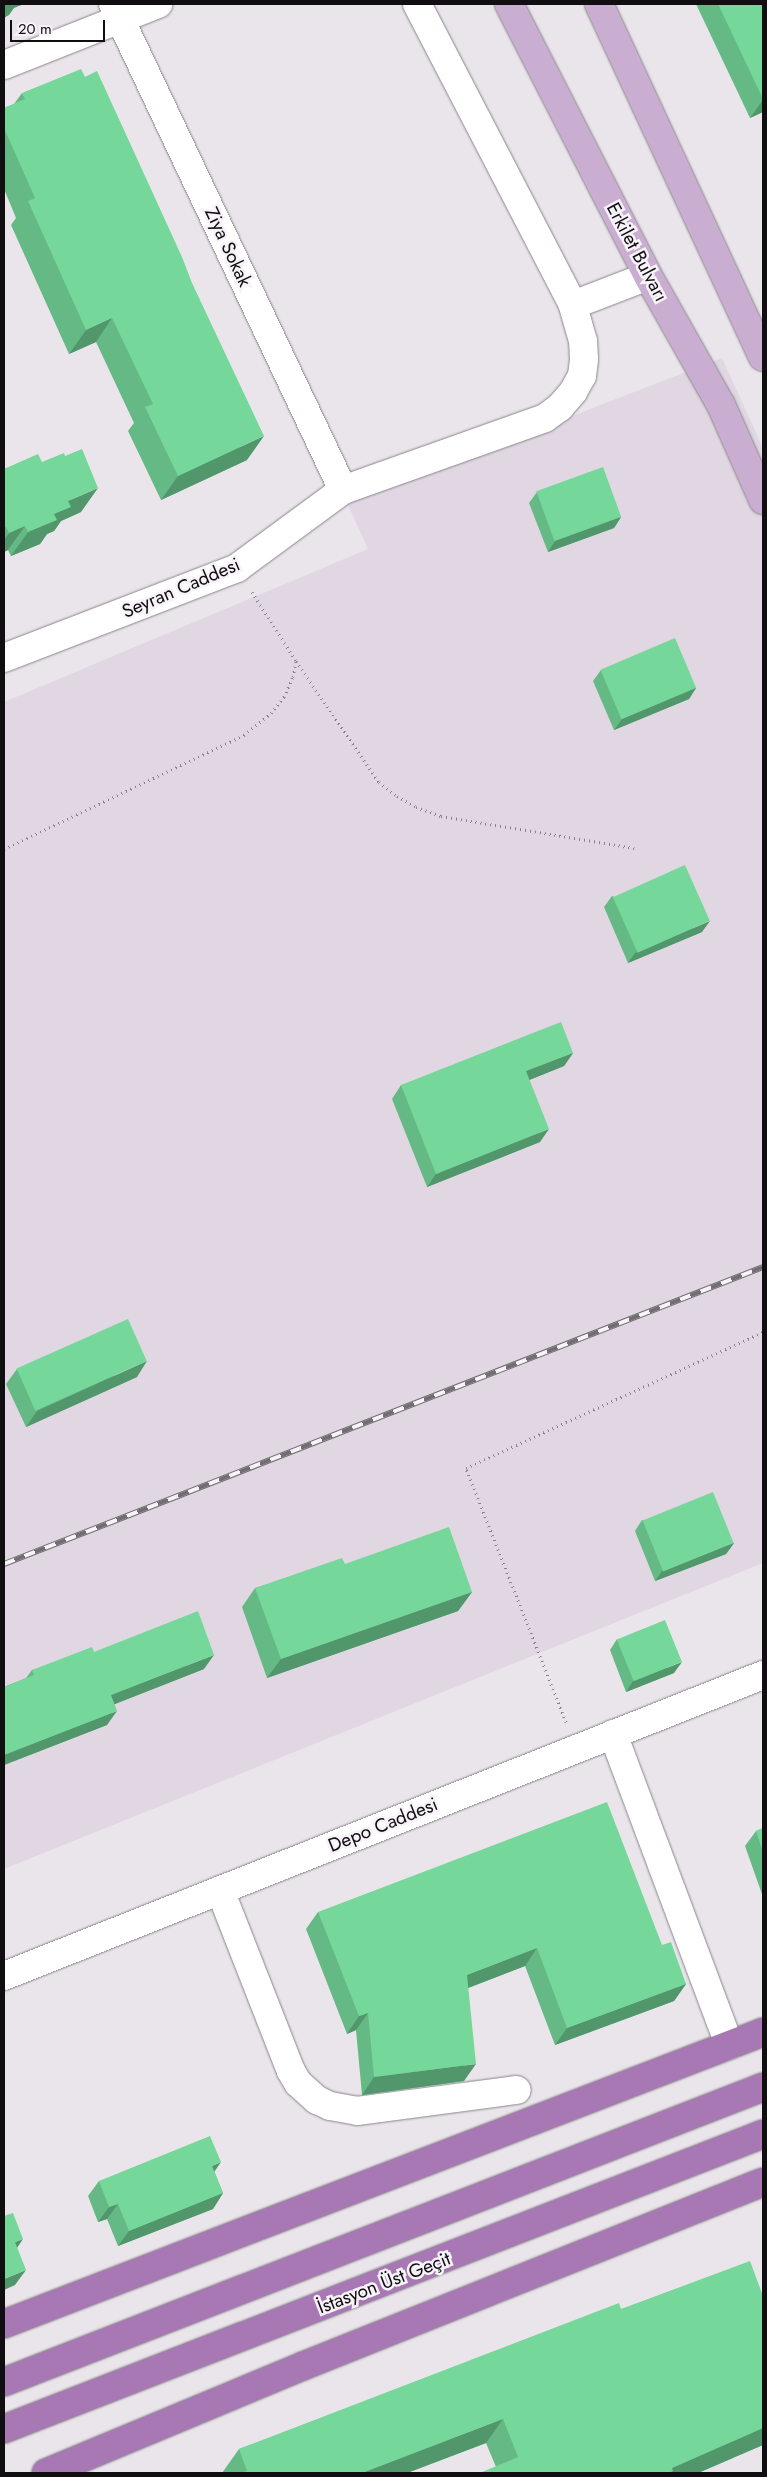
<!DOCTYPE html>
<meta charset="utf-8">
<style>
body{margin:0}
#map{position:relative;width:767px;height:2477px;overflow:hidden;background:#eae5eb;font-family:Jost,sans-serif}
div>[style]{position:absolute}
.built>*{inset:0;background:#e0d7e3}
.path>*{height:3px;margin-top:-1.5px;transform-origin:0;background:repeating-linear-gradient(90deg,#878488 0 1px,transparent 0 5px)}
.roads{filter:drop-shadow(0 0 1px #89858a) drop-shadow(0 0 1px #89858a)}
.minor>*{height:28px;margin:-14px;padding:0 14px;transform-origin:14px;border-radius:14px;background:#fff}
.major>*{height:28px;margin:-14px;padding:0 14px;transform-origin:14px;border-radius:14px;background:#caaed2}
.highway>*{height:28px;margin:-14px;padding:0 14px;transform-origin:14px;border-radius:14px;background:#a778b4}
.rail>*{height:5.5px;margin-top:-2.75px;transform-origin:0;background:repeating-linear-gradient(90deg,#f7f3f9 0 11px,#716e71 0 22px);box-sizing:border-box;border-block:1px solid #716e71}
.wall>*{inset:0;background:#65b984}
.shaded-wall>*{inset:0;background:#52966b}
.building>*{inset:0;background:#75d799;transform-origin:0 0}
span{translate:-50% -50%;white-space:nowrap;text-align:center;line-height:1.15;-webkit-text-stroke:5px #f7f3f9;paint-order:stroke}
.street-label{font-size:19px;color:#100e10}
.frame{position:absolute;inset:0;border:5px solid #100e10;pointer-events:none}
.scale{position:absolute;left:10px;top:20px;width:95px;height:22px;box-sizing:border-box;border:2px solid #100e10;border-top:0;padding-left:6px;font-size:15px;line-height:18px;white-space:nowrap;color:#100e10;-webkit-text-stroke:4px #f7f3f9;paint-order:stroke}
</style>
<div id="map">
<div class="built">
<div style="clip-path:polygon(722px 358px,763px 448px,763px 1563px,4px 1869px,4px 702px,368px 549px,347px 503px)"></div>
</div>
<div class="path">
<div style="left:252px;top:592px;width:82px;rotate:57.5deg"></div>
<div style="left:296px;top:661px;width:147px;rotate:55.6deg"></div>
<div style="left:379px;top:782px;width:23px;rotate:38deg"></div>
<div style="left:397px;top:796px;width:22px;rotate:30deg"></div>
<div style="left:416px;top:807px;width:27px;rotate:20deg"></div>
<div style="left:441px;top:816px;width:196px;rotate:9.4deg"></div>
<div style="left:4px;top:849px;width:266px;rotate:-25.4deg"></div>
<div style="left:244px;top:735px;width:35px;rotate:-39deg"></div>
<div style="left:271px;top:713px;width:21px;rotate:-51deg"></div>
<div style="left:284px;top:697px;width:22px;rotate:-66deg"></div>
<div style="left:293px;top:677px;width:16px;rotate:-79deg"></div>
<div style="left:566px;top:1722px;width:273px;rotate:-111.5deg"></div>
<div style="left:466px;top:1468px;width:327px;rotate:-24.6deg"></div>
</div>
<div class="roads">
<div class="minor">
<div style="left:113px;top:4px;width:538px;rotate:64.67deg"></div>
<div style="left:417px;top:4px;width:339px;rotate:62.6deg"></div>
<div style="left:4px;top:65px;width:166px;rotate:-21.6deg"></div>
<div style="left:4px;top:658px;width:250px;rotate:-21.1deg"></div>
<div style="left:237px;top:568px;width:132px;rotate:-36.3deg"></div>
<div style="left:343px;top:490px;width:214px;rotate:-19.6deg"></div>
<div style="left:545px;top:418px;width:19px;rotate:-36deg"></div>
<div style="left:560px;top:407px;width:20px;rotate:-49deg"></div>
<div style="left:573px;top:392px;width:18px;rotate:-61deg"></div>
<div style="left:582px;top:376px;width:17px;rotate:-83deg"></div>
<div style="left:584px;top:359px;width:18px;rotate:-93deg"></div>
<div style="left:583px;top:341px;width:37px;rotate:-106deg"></div>
<div style="left:573px;top:305px;width:80px;rotate:-21.1deg"></div>
<div style="left:613px;top:1734px;width:332px;rotate:69.5deg"></div>
<div style="left:220px;top:1890px;width:194px;rotate:68.6deg"></div>
<div style="left:291px;top:2071px;width:14px;rotate:60deg"></div>
<div style="left:298px;top:2083px;width:25px;rotate:42deg"></div>
<div style="left:317px;top:2100px;width:14px;rotate:25deg"></div>
<div style="left:330px;top:2106px;width:27px;rotate:10deg"></div>
<div style="left:357px;top:2111px;width:161px;rotate:-7.5deg"></div>
<div style="left:4px;top:1976px;width:817px;rotate:-21.63deg"></div>
</div>
<div class="major">
<div style="left:509px;top:4px;width:305px;rotate:62.9deg"></div>
<div style="left:648px;top:276px;width:148px;rotate:60.5deg"></div>
<div style="left:721px;top:405px;width:104px;rotate:66.1deg"></div>
<div style="left:599px;top:4px;width:389px;rotate:65.1deg"></div>
</div>
<div class="highway">
<div style="left:4px;top:2324px;width:813px;rotate:-21.04deg"></div>
<div style="left:4px;top:2382px;width:814px;rotate:-21.24deg"></div>
<div style="left:4px;top:2429px;width:814px;rotate:-21.24deg"></div>
<div style="left:46px;top:2473px;width:278px;rotate:-22.6deg"></div>
<div style="left:303px;top:2366px;width:495px;rotate:-21.8deg"></div>
</div>
</div>
<div class="rail">
<div style="left:4px;top:1564px;width:815px;rotate:-21.37deg"></div>
</div>
<div class="wall">
<div style="clip-path:polygon(696px 4px,763px 4px,763px 112px,750px 118px)"></div>
<div style="clip-path:polygon(22px 93px,247px 460px,161px 500px,128px 431px,134px 423px,96px 342px,69px 354px,11px 225px,16px 218px,4px 189px,4px 108px,14px 104px)"></div>
<div style="clip-path:polygon(42px 462px,81px 512px,61px 521px,54px 531px,47px 534px,40px 544px,11px 556px,8px 550px,4px 552px,4px 469px)"></div>
<div style="clip-path:polygon(537px 492px,621px 517px,614px 528px,548px 552px,529px 503px)"></div>
<div style="clip-path:polygon(601px 670px,696px 688px,689px 699px,614px 730px,593px 681px)"></div>
<div style="clip-path:polygon(612px 896px,702px 932px,628px 963px,604px 907px)"></div>
<div style="clip-path:polygon(573px 1053px,564px 1066px,529px 1080px,540px 1142px,427px 1187px,392px 1099px,401px 1085px)"></div>
<div style="clip-path:polygon(17px 1369px,137px 1377px,26px 1427px,6px 1384px)"></div>
<div style="clip-path:polygon(642px 1520px,734px 1543px,726px 1554px,655px 1581px,635px 1531px)"></div>
<div style="clip-path:polygon(345px 1564px,472px 1592px,458px 1611px,267px 1678px,242px 1607px,255px 1588px)"></div>
<div style="clip-path:polygon(617px 1639px,674px 1673px,626px 1692px,610px 1650px)"></div>
<div style="clip-path:polygon(94px 1652px,204px 1669px,114px 1704px,107px 1725px,4px 1765px,4px 1687px,26px 1678px,32px 1670px)"></div>
<div style="clip-path:polygon(763px 1828px,763px 1897px,745px 1846px,756px 1831px)"></div>
<div style="clip-path:polygon(318px 1912px,662px 1945px,686px 1984px,674px 2001px,555px 2045px,525px 1966px,468px 1988px,464px 2081px,362px 2095px,356px 2030px,347px 2034px,306px 1929px)"></div>
<div style="clip-path:polygon(214px 2171px,223px 2193px,213px 2209px,118px 2246px,107px 2219px,98px 2222px,88px 2196px,99px 2181px)"></div>
<div style="clip-path:polygon(763px 2296px,763px 2445px,698px 2473px,480px 2473px,496px 2467px,486px 2443px,407px 2473px,222px 2473px,239px 2449px,621px 2309px)"></div>
</div>
<div class="shaded-wall">
<div style="clip-path:polygon(4px 4px,24px 4px,14px 8px,9px 15px,4px 18px)"></div>
<div style="clip-path:polygon(763px 100px,763px 112px,750px 118px)"></div>
<div style="clip-path:polygon(112px 318px,96px 342px,69px 354px,86px 330px)"></div>
<div style="clip-path:polygon(264px 436px,247px 460px,161px 500px,178px 476px)"></div>
<div style="clip-path:polygon(98px 488px,81px 512px,61px 521px,54px 531px,47px 534px,40px 544px,11px 556px,28px 532px,54px 514px,68px 501px)"></div>
<div style="clip-path:polygon(621px 517px,614px 528px,548px 552px,555px 541px)"></div>
<div style="clip-path:polygon(25px 526px,8px 550px,4px 552px,4px 540px,9px 533px)"></div>
<div style="clip-path:polygon(696px 688px,689px 699px,614px 730px,622px 719px)"></div>
<div style="clip-path:polygon(710px 921px,702px 932px,628px 963px,635px 953px)"></div>
<div style="clip-path:polygon(573px 1053px,564px 1066px,517px 1085px,526px 1071px)"></div>
<div style="clip-path:polygon(549px 1129px,540px 1142px,427px 1187px,436px 1174px)"></div>
<div style="clip-path:polygon(147px 1361px,137px 1377px,26px 1427px,37px 1411px)"></div>
<div style="clip-path:polygon(734px 1543px,726px 1554px,655px 1581px,663px 1570px)"></div>
<div style="clip-path:polygon(472px 1592px,458px 1611px,267px 1678px,281px 1659px)"></div>
<div style="clip-path:polygon(214px 1655px,204px 1669px,100px 1710px,111px 1695px)"></div>
<div style="clip-path:polygon(682px 1662px,674px 1673px,626px 1692px,633px 1681px)"></div>
<div style="clip-path:polygon(117px 1711px,107px 1725px,4px 1765px,4px 1755px)"></div>
<div style="clip-path:polygon(537px 1948px,525px 1966px,455px 1993px,467px 1975px)"></div>
<div style="clip-path:polygon(686px 1984px,674px 2001px,555px 2045px,567px 2028px)"></div>
<div style="clip-path:polygon(368px 2013px,356px 2030px,347px 2034px,359px 2016px)"></div>
<div style="clip-path:polygon(476px 2064px,464px 2081px,362px 2095px,374px 2077px)"></div>
<div style="clip-path:polygon(221px 2162px,210px 2178px,212px 2166px)"></div>
<div style="clip-path:polygon(223px 2193px,213px 2209px,118px 2246px,129px 2231px)"></div>
<div style="clip-path:polygon(118px 2204px,107px 2219px,98px 2222px,109px 2207px)"></div>
<div style="clip-path:polygon(23px 2239px,13px 2254px,15px 2242px)"></div>
<div style="clip-path:polygon(26px 2270px,15px 2285px,4px 2290px,4px 2279px)"></div>
<div style="clip-path:polygon(503px 2419px,486px 2443px,407px 2473px,362px 2473px)"></div>
<div style="clip-path:polygon(763px 2428px,763px 2445px,698px 2473px,668px 2473px,672px 2468px)"></div>
</div>
<div class="building">
<div style="clip-path:polygon(718px 4px,763px 4px,763px 99px)"></div>
<div style="clip-path:polygon(81px 69px,85px 77px,97px 71px,182px 257px,192px 283px,264px 436px,178px 476px,145px 407px,153px 404px,112px 318px,86px 330px,28px 201px,35px 198px,4px 128px,4px 108px,25px 99px,22px 93px)"></div>
<div style="clip-path:polygon(82px 449px,98px 488px,68px 501px,71px 507px,54px 514px,57px 520px,28px 532px,25px 526px,9px 533px,6px 527px,4px 528px,4px 469px,38px 454px,42px 462px,64px 453px,65px 456px)"></div>
<div style="left:603px;top:467px;width:53px;height:71px;rotate:70deg"></div>
<div style="left:675px;top:638px;width:54px;height:81px;rotate:67deg"></div>
<div style="left:685px;top:865px;width:61px;height:79px;rotate:66deg"></div>
<div style="clip-path:polygon(561px 1022px,573px 1053px,526px 1071px,549px 1129px,436px 1174px,401px 1085px)"></div>
<div style="left:128px;top:1319px;width:46px;height:122px;rotate:66deg"></div>
<div style="left:713px;top:1492px;width:55px;height:76px;rotate:68deg"></div>
<div style="clip-path:polygon(449px 1527px,472px 1592px,281px 1659px,255px 1588px,342px 1558px,345px 1564px)"></div>
<div style="clip-path:polygon(198px 1611px,214px 1655px,111px 1695px,117px 1711px,4px 1755px,4px 1687px,34px 1675px,32px 1670px,92px 1647px,94px 1652px)"></div>
<div style="left:665px;top:1620px;width:45px;height:52px;rotate:68deg"></div>
<div style="clip-path:polygon(607px 1802px,662px 1945px,671px 1942px,686px 1984px,567px 2028px,537px 1948px,467px 1975px,476px 2064px,374px 2077px,368px 2013px,359px 2016px,318px 1912px)"></div>
<div style="clip-path:polygon(763px 1828px,763px 1852px,756px 1831px)"></div>
<div style="clip-path:polygon(210px 2136px,221px 2162px,212px 2166px,223px 2193px,129px 2231px,118px 2204px,109px 2207px,99px 2181px)"></div>
<div style="clip-path:polygon(13px 2213px,23px 2239px,15px 2242px,26px 2270px,4px 2279px,4px 2216px)"></div>
<div style="clip-path:polygon(750px 2261px,763px 2296px,763px 2428px,672px 2468px,673px 2471px,669px 2473px,480px 2473px,518px 2457px,503px 2419px,362px 2473px,241px 2473px,247px 2471px,239px 2449px,619px 2303px,621px 2309px)"></div>
</div>
<div class="street-label">
<span style="left:228px;top:247px;rotate:65deg">Ziya Sokak</span>
<span style="left:637px;top:252px;rotate:62deg">Erkilet Bulvarı</span>
<span style="left:181px;top:588px;rotate:-23deg">Seyran Caddesi</span>
<span style="left:383px;top:1825px;rotate:-22deg">Depo Caddesi</span>
<span style="left:384px;top:2283px;rotate:-21deg">İstasyon Üst Geçit</span>
</div>
<div class="frame"></div>
<div class="scale">20 m</div>
</div>
